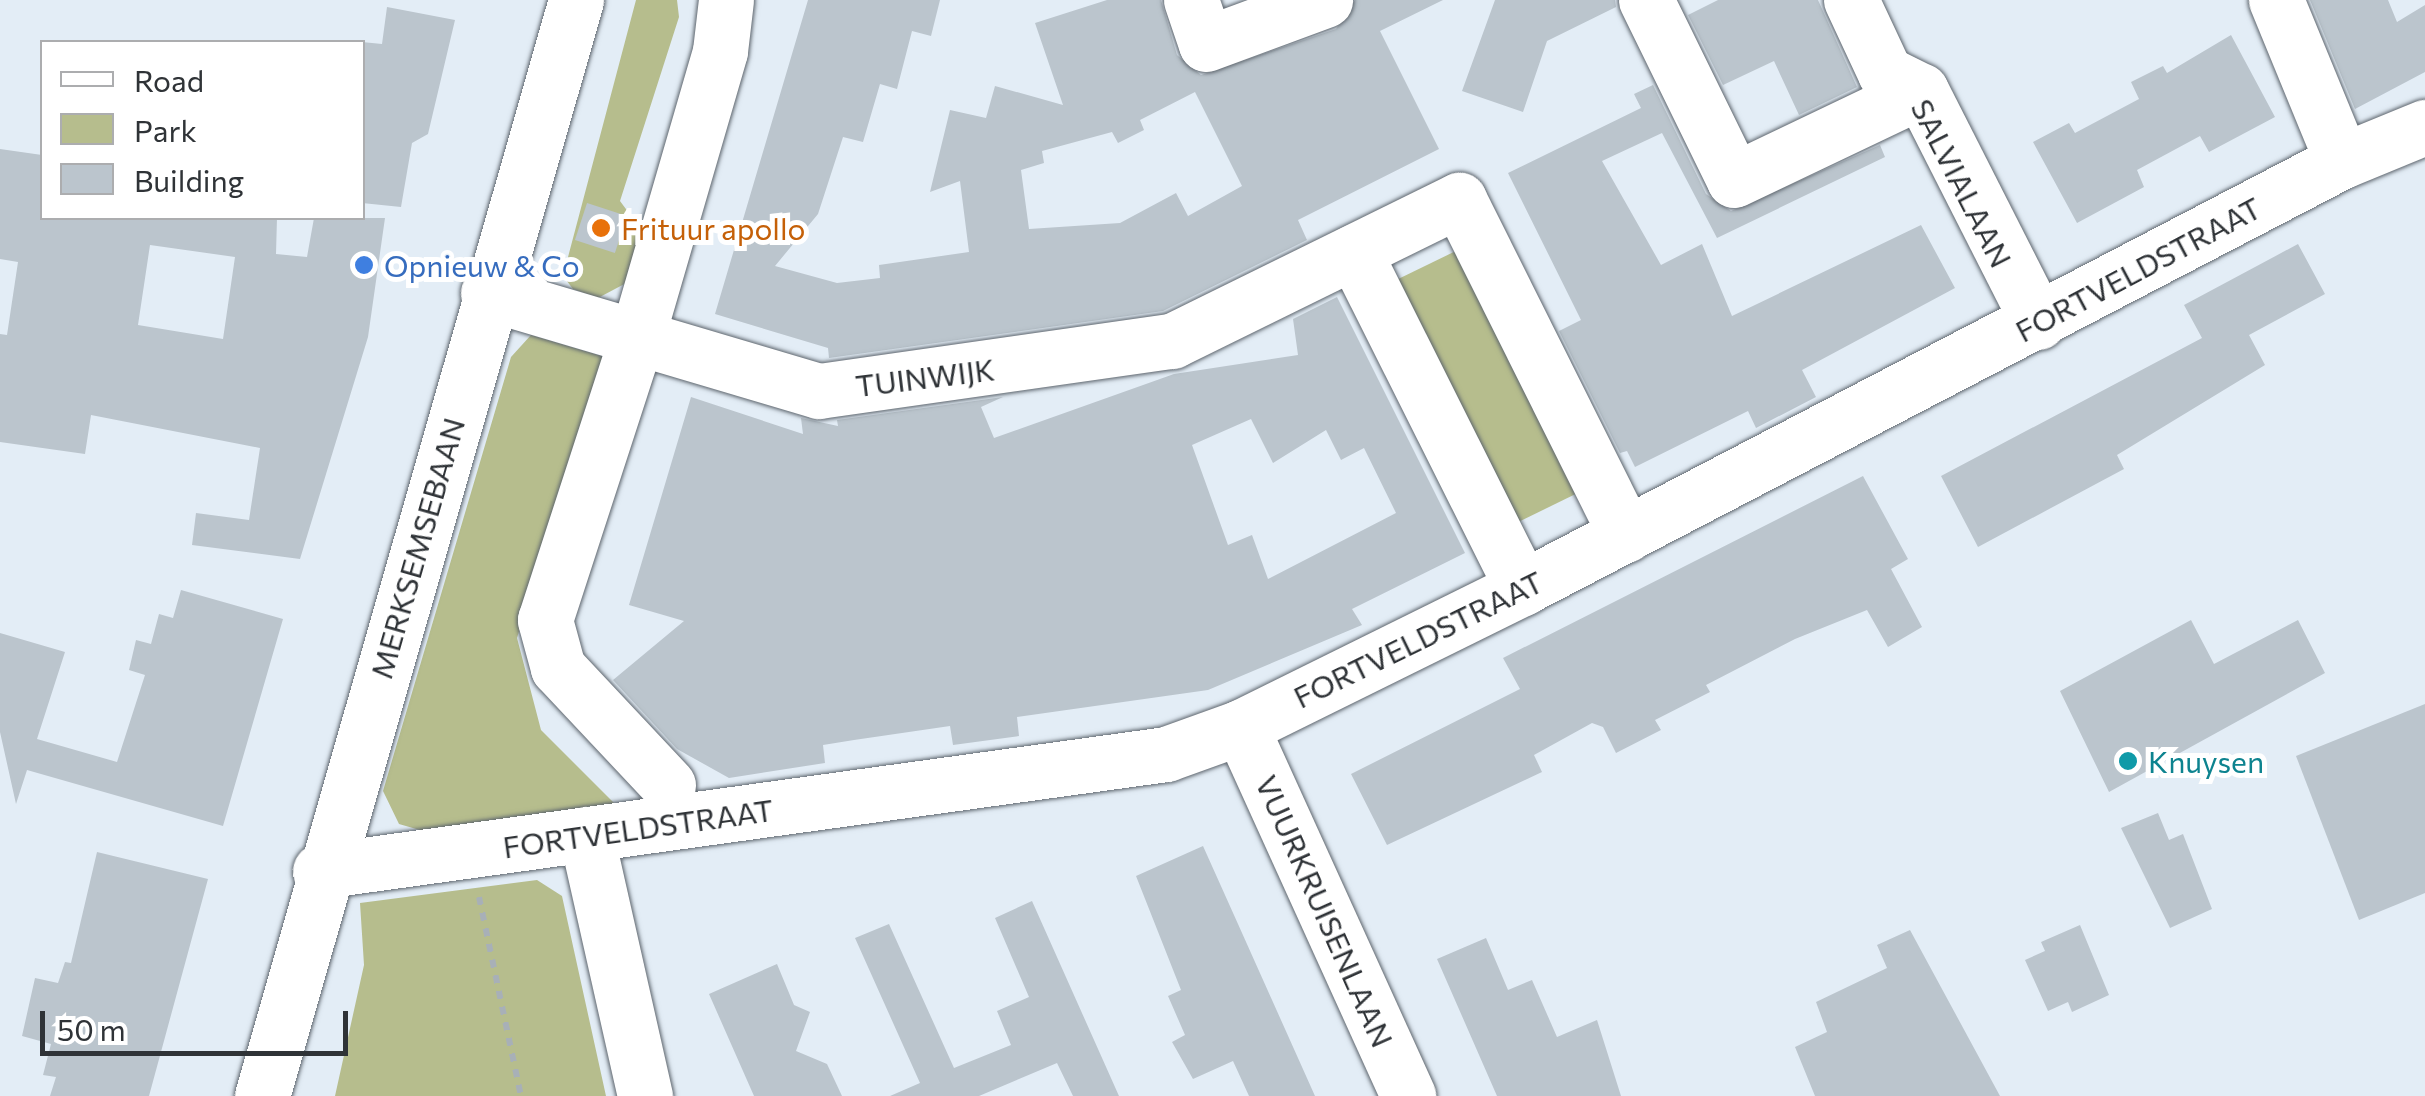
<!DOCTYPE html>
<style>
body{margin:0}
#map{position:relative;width:2425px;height:1096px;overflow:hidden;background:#e3edf6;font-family:Commissioner,sans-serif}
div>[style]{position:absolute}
.green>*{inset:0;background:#b6bd8d;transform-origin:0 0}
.building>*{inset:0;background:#bbc5cd;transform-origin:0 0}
.path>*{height:6px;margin-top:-3px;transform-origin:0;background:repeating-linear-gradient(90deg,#a8b0b7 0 8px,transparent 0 16px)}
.roads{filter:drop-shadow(0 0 2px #5d656d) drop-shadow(0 0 2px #5d656d)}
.minor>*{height:55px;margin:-27.5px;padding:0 27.5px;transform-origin:27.5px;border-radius:27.5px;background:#fff}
.major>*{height:55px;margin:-27.5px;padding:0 27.5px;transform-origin:27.5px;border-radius:27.5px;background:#fff}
.dots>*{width:28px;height:28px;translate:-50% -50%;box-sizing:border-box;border:5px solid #fff;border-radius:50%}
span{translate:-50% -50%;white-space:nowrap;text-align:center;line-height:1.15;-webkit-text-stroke:10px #fff;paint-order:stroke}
.street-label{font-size:30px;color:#2f3337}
.food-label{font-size:30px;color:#c56008}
.left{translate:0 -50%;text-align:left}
.shop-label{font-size:30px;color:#366cbe}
.culture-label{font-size:30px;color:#0d838f}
.legend{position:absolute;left:40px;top:40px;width:325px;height:180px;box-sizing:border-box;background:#fff;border:2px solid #acadaf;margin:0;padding:12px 18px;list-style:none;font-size:30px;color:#2f3337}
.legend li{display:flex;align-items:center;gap:20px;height:50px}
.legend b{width:50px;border:2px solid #acadaf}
.scale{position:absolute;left:40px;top:1011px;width:308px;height:45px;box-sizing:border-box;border:5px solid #2f3337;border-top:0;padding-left:12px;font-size:30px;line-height:35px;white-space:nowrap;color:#2f3337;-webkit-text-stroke:8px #fff;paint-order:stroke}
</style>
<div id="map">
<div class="green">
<div style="clip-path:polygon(636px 0,677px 0,679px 17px,620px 201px,640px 228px,630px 281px,598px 298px,573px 289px,563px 276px)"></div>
<div style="left:1466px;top:246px;width:271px;height:84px;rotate:64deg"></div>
<div style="clip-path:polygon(531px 335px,605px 357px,517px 638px,541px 730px,619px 808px,444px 837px,399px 824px,383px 791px,511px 357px)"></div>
<div style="clip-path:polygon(537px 880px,562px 896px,606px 1096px,335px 1096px,364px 965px,360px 903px)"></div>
</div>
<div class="building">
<div style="clip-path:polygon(evenodd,808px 0,940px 0,931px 36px,912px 31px,897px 89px,880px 84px,863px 142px,843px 137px,818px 214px,775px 266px,837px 283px,880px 278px,879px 265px,969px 252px,960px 181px,930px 192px,950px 110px,986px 118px,995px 86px,1063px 105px,1035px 23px,1107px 0,1161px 0,1177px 55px,1201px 75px,1336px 29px,1355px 0,1443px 0,1380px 31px,1439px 149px,1298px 220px,1307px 240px,1163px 311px,829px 358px,828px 348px,715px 314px,808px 0,1195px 92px,1242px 186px,1188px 216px,1176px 193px,1120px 223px,1029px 229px,1021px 170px,1044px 163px,1042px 151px,1112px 132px,1118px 143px,1144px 130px,1140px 120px,1195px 92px)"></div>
<div style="clip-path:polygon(1495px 0,1615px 0,1616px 7px,1547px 41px,1523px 112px,1462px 91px)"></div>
<div style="clip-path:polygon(1718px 0,1818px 0,1857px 87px,1799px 115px,1774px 61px,1723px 85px,1688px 15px)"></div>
<div style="clip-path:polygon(2310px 0,2388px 0,2397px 22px,2425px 5px,2425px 72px,2355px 109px)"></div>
<div style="clip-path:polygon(387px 7px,455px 20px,428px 134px,412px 143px,401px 207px,362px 203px,362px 42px,382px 44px)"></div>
<div style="clip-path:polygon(2231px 35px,2275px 117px,2209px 152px,2200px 136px,2137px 170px,2144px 187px,2077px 223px,2033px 142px,2069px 123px,2075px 133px,2139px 99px,2131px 82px,2163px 66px,2167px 73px)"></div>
<div style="clip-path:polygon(1653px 85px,1706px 194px,1731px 211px,1880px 145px,1885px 157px,1717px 238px,1662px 133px,1602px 161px,1661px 265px,1702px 244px,1732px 316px,1921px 225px,1955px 288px,1802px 370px,1816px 397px,1756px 428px,1748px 411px,1635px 467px,1627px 451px,1620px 453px,1559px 331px,1581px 320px,1508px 173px,1641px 108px,1634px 94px)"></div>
<div style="clip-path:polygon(evenodd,0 149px,42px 155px,42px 218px,277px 218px,276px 254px,307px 257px,314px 218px,385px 218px,368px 337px,300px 559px,192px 545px,196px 513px,249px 520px,260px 448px,91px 415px,85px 454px,0 442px,0 334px,7px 335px,18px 262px,0 259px,0 149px,150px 245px,235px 257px,223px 339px,138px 325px,150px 245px)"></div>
<div style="left:587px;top:203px;width:42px;height:39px;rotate:18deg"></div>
<div style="clip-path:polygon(2298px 244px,2325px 294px,2249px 335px,2265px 365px,2117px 455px,2124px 469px,1978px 547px,1941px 476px,2202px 338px,2184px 305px)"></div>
<div style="clip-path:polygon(evenodd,1337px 297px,1465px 553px,1352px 609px,1362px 625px,1208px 690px,1017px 717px,1019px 736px,953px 745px,950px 726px,854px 740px,823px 745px,825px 763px,729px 778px,677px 749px,613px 680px,684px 621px,629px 605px,691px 397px,803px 434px,801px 418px,838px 426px,837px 420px,1003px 397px,981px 407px,994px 438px,1174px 374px,1298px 355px,1293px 319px,1337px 297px,1251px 419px,1273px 463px,1326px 430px,1341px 460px,1364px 448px,1396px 513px,1268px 579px,1252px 535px,1228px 545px,1192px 445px,1251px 419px)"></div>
<div style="clip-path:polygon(1863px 476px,1908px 559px,1891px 569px,1922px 627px,1888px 647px,1867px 610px,1795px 639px,1706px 685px,1710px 692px,1655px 720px,1661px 730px,1616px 753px,1603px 727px,1592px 723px,1534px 755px,1542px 772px,1387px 845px,1351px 774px,1520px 689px,1503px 658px)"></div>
<div style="clip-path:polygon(181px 590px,283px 619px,223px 826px,27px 770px,16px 804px,0 732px,0 633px,65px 652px,37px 739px,117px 762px,145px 675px,129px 670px,136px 640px,151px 644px,159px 614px,173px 618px)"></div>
<div style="clip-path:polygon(2191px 620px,2214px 664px,2298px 620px,2325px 673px,2109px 792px,2060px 691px)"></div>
<div style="clip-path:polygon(2425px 704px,2425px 893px,2359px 920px,2296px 756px)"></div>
<div style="clip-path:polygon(2158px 813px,2169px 840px,2183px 834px,2212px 909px,2170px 928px,2121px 828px)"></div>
<div style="clip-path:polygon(1203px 846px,1238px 924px,1315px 1096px,1249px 1096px,1233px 1061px,1193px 1079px,1172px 1042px,1185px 1035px,1168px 996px,1181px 990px,1136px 876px)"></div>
<div style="clip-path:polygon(97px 852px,208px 879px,149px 1096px,50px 1096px,56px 1077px,43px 1075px,51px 1044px,22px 1036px,35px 978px,58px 983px,65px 962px,71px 963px)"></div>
<div style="clip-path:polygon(1032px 901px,1119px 1096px,1073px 1096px,1057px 1063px,979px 1096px,890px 1096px,920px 1083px,855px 938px,889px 924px,954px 1068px,1011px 1045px,997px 1011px,1029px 997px,995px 918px)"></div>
<div style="clip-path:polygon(2080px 925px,2109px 995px,2072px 1012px,2068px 1002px,2048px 1011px,2025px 960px,2045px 951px,2041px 942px)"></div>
<div style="clip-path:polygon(1910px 930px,2000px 1096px,1815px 1096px,1795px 1047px,1827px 1032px,1816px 1002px,1887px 968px,1877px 945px)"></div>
<div style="clip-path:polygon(1486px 938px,1508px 990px,1532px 980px,1557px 1037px,1597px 1020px,1621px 1096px,1497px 1096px,1437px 959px)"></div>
<div style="clip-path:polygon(777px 964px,794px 1005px,810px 1012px,796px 1051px,827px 1064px,842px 1096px,754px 1096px,709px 994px)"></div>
</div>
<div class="path">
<div style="left:479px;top:897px;width:203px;rotate:78.1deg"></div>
</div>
<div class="roads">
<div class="minor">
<div style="left:1191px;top:0;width:46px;rotate:71.2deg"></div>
<div style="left:1206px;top:44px;width:127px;rotate:-20.3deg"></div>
<div style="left:1646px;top:0;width:200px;rotate:63.9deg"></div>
<div style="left:1734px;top:180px;width:207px;rotate:-25.5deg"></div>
<div style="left:1851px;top:0;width:81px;rotate:65deg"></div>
<div style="left:1885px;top:73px;width:40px;rotate:26.6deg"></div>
<div style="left:1921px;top:91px;width:259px;rotate:63.1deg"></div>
<div style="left:2276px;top:0;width:174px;rotate:67.7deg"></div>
<div style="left:1354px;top:252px;width:376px;rotate:63.4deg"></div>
<div style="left:488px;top:293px;width:345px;rotate:16.5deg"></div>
<div style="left:819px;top:391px;width:357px;rotate:-8.1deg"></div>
<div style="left:1172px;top:341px;width:320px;rotate:-26.2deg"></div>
<div style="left:1459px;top:200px;width:374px;rotate:63.5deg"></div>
<div style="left:1241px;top:727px;width:405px;rotate:65.6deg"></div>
<div style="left:668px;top:785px;width:161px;rotate:-133.2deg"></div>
<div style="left:558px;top:668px;width:50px;rotate:-105.2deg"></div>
<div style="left:545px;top:620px;width:298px;rotate:-72deg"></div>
<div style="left:637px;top:337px;width:298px;rotate:-73.8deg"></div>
<div style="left:720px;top:51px;width:51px;rotate:-83.3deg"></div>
<div style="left:586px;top:834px;width:269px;rotate:77.3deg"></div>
<div style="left:320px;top:871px;width:854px;rotate:-7.87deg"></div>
<div style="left:1166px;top:754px;width:80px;rotate:-19.8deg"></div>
<div style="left:1241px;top:727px;width:313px;rotate:-26.3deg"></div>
<div style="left:1522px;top:588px;width:925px;rotate:-27.51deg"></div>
<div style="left:2342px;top:161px;width:90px;rotate:-22.3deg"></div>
</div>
<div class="major">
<div style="left:262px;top:1096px;width:1140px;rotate:-74.01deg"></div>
</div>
</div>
<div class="dots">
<div style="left:601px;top:228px;background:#e8710a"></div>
<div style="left:364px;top:265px;background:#3f7fe0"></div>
<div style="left:2128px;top:761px;background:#0f9aa8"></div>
</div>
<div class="street-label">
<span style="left:1962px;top:183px;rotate:63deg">SALVIALAAN</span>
<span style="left:2138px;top:269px;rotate:-28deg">FORTVELDSTRAAT</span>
<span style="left:925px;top:377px;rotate:-7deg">TUINWIJK</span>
<span style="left:417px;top:548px;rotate:-74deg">MERKSEMSEBAAN</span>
<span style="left:1418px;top:639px;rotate:-26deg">FORTVELDSTRAAT</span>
<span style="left:638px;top:828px;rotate:-8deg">FORTVELDSTRAAT</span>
<span style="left:1325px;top:911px;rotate:66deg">VUURKRUISENLAAN</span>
</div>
<div class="food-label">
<span class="left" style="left:621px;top:228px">Frituur apollo</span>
</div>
<div class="shop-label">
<span class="left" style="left:384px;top:265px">Opnieuw &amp; Co</span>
</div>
<div class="culture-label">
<span class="left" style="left:2148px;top:761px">Knuysen</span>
</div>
<ul class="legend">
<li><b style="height:12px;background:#fff"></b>Road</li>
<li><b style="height:28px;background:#b6bd8d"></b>Park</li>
<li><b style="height:28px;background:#bbc5cd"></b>Building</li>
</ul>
<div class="scale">50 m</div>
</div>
